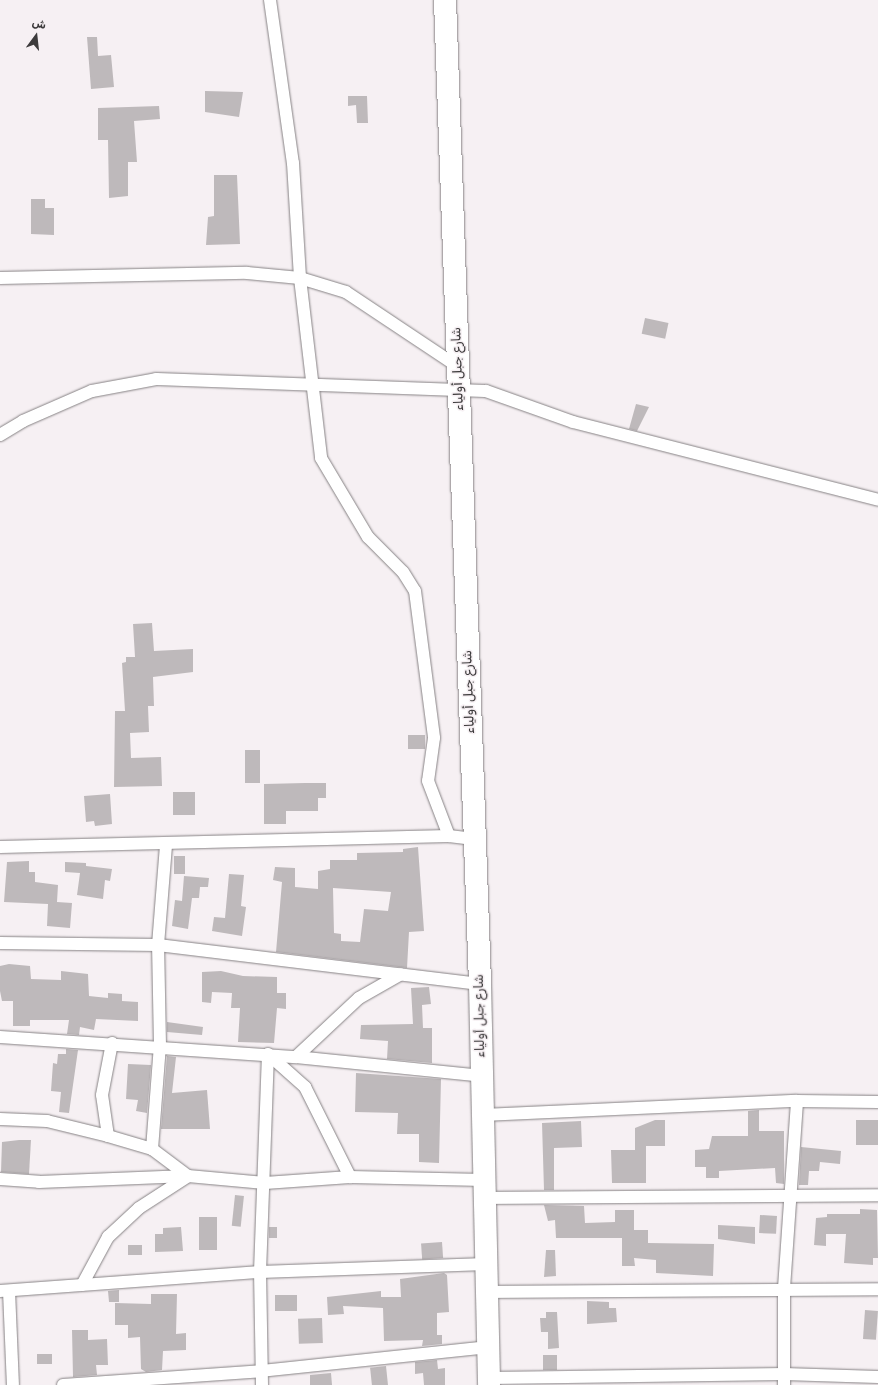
<!DOCTYPE html>
<meta charset="utf-8">
<style>
body{margin:0}
#map{position:relative;width:878px;height:1385px;overflow:hidden;background:#f6f0f3;font-family:Rubik,Cairo,sans-serif}
div>[style]{position:absolute}
.building>*{inset:0;background:#beb9bb;transform-origin:0 0}
.roads{filter:drop-shadow(0 0 1px #868284) drop-shadow(0 0 1px #868284)}
.street>*{height:12px;margin:-6px;padding:0 6px;transform-origin:6px;border-radius:6px;background:#fff}
.highway>*{height:22px;margin:-11px;padding:0 11px;transform-origin:11px;border-radius:11px;background:#fff}
span{translate:-50% -50%;white-space:nowrap;text-align:center;line-height:1.15;-webkit-text-stroke:3px #f6f0f3;paint-order:stroke}
.street-label{font-size:13px;color:#3d3b3c}
.north{position:absolute;left:16px;top:16px;width:40px;height:40px;-webkit-text-stroke:3px #f6f0f3;paint-order:stroke;rotate:15deg;font-size:11px;font-weight:700;line-height:16px;text-align:center;color:#3d3b3c}
.north::after{content:'';display:block;margin:auto;width:14px;height:18px;background:#3d3b3c;clip-path:polygon(50% 0,100% 100%,50% 72%,0 100%)}
</style>
<div id="map">
<div class="building">
<div style="clip-path:polygon(87px 37px,97px 37px,98px 56px,111px 55px,114px 87px,91px 89px)"></div>
<div style="clip-path:polygon(205px 91px,243px 92px,239px 117px,205px 112px)"></div>
<div style="clip-path:polygon(348px 96px,367px 96px,368px 123px,357px 123px,356px 105px,348px 106px)"></div>
<div style="clip-path:polygon(159px 106px,160px 119px,134px 121px,137px 162px,128px 162px,128px 196px,109px 198px,108px 140px,98px 140px,98px 108px)"></div>
<div style="clip-path:polygon(214px 175px,237px 175px,240px 244px,206px 245px,208px 217px,214px 216px)"></div>
<div style="clip-path:polygon(31px 199px,45px 199px,45px 208px,54px 208px,54px 235px,31px 234px)"></div>
<div style="left:645px;top:318px;width:24px;height:16px;rotate:12deg"></div>
<div style="clip-path:polygon(636px 404px,649px 407px,637px 431px,629px 429px)"></div>
<div style="clip-path:polygon(152px 623px,154px 651px,193px 649px,193px 672px,153px 677px,154px 706px,148px 706px,149px 732px,130px 733px,131px 758px,161px 757px,162px 786px,114px 787px,115px 711px,125px 711px,122px 663px,126px 662px,126px 657px,135px 657px,133px 624px)"></div>
<div style="left:408px;top:735px;width:17px;height:14px"></div>
<div style="left:245px;top:750px;width:15px;height:33px"></div>
<div style="clip-path:polygon(305px 783px,326px 783px,326px 798px,318px 798px,318px 811px,286px 811px,286px 824px,264px 824px,264px 784px)"></div>
<div style="left:195px;top:792px;width:23px;height:22px;rotate:90deg"></div>
<div style="clip-path:polygon(110px 794px,112px 824px,95px 826px,94px 821px,86px 822px,84px 796px)"></div>
<div style="clip-path:polygon(evenodd,418px 847px,424px 931px,409px 932px,407px 968px,276px 952px,282px 882px,273px 880px,275px 867px,295px 868px,295px 887px,318px 889px,318px 871px,330px 869px,330px 860px,357px 860px,357px 853px,403px 852px,403px 849px,418px 847px,333px 888px,391px 892px,388px 911px,364px 909px,360px 942px,341px 941px,341px 934px,334px 933px,333px 888px)"></div>
<div style="left:174px;top:856px;width:11px;height:18px"></div>
<div style="clip-path:polygon(29px 861px,29px 872px,35px 872px,35px 882px,58px 885px,57px 902px,72px 903px,70px 928px,47px 926px,48px 904px,4px 902px,7px 862px)"></div>
<div style="clip-path:polygon(65px 862px,86px 863px,86px 866px,112px 869px,110px 881px,105px 880px,103px 899px,77px 895px,80px 873px,65px 872px)"></div>
<div style="clip-path:polygon(229px 874px,244px 875px,241px 906px,246px 907px,242px 936px,212px 931px,214px 917px,225px 918px)"></div>
<div style="clip-path:polygon(184px 876px,209px 878px,208px 887px,200px 887px,199px 898px,192px 898px,188px 929px,172px 926px,175px 900px,182px 901px)"></div>
<div style="clip-path:polygon(9px 964px,30px 966px,31px 979px,61px 980px,61px 971px,88px 974px,89px 996px,108px 998px,108px 993px,122px 994px,122px 1001px,138px 1002px,138px 1021px,96px 1019px,94px 1030px,80px 1027px,79px 1035px,67px 1034px,69px 1020px,30px 1020px,30px 1026px,13px 1026px,13px 1001px,2px 1001px,0 991px,0 966px)"></div>
<div style="clip-path:polygon(221px 971px,243px 976px,277px 977px,277px 993px,286px 993px,286px 1009px,277px 1008px,274px 1043px,238px 1042px,240px 1008px,231px 1008px,232px 993px,212px 992px,211px 1003px,202px 1002px,202px 972px)"></div>
<div style="clip-path:polygon(429px 987px,431px 1004px,422px 1005px,423px 1028px,432px 1028px,432px 1063px,387px 1059px,388px 1041px,360px 1039px,361px 1025px,413px 1024px,411px 988px)"></div>
<div style="clip-path:polygon(167px 1022px,203px 1027px,202px 1035px,167px 1032px)"></div>
<div style="clip-path:polygon(66px 1049px,78px 1050px,69px 1113px,59px 1112px,61px 1092px,51px 1091px,53px 1063px,57px 1064px,58px 1054px,66px 1054px)"></div>
<div style="clip-path:polygon(167px 1056px,176px 1057px,172px 1093px,207px 1090px,210px 1129px,161px 1129px)"></div>
<div style="clip-path:polygon(128px 1064px,151px 1065px,147px 1113px,136px 1111px,138px 1100px,126px 1099px)"></div>
<div style="clip-path:polygon(356px 1073px,441px 1079px,439px 1163px,419px 1162px,419px 1134px,397px 1134px,398px 1113px,355px 1112px)"></div>
<div style="clip-path:polygon(759px 1110px,759px 1131px,784px 1131px,784px 1184px,776px 1183px,775px 1168px,719px 1171px,719px 1178px,706px 1178px,706px 1167px,695px 1167px,695px 1150px,709px 1149px,712px 1136px,748px 1136px,748px 1111px)"></div>
<div style="clip-path:polygon(655px 1120px,665px 1120px,665px 1146px,646px 1146px,646px 1183px,612px 1183px,611px 1150px,635px 1150px,635px 1128px)"></div>
<div style="left:878px;top:1120px;width:25px;height:22px;rotate:90deg"></div>
<div style="clip-path:polygon(581px 1121px,582px 1147px,554px 1148px,554px 1190px,544px 1190px,542px 1123px)"></div>
<div style="clip-path:polygon(19px 1140px,31px 1140px,29px 1174px,1px 1172px,2px 1142px)"></div>
<div style="clip-path:polygon(801px 1147px,841px 1151px,840px 1164px,820px 1162px,819px 1171px,809px 1171px,808px 1185px,799px 1185px)"></div>
<div style="left:235px;top:1195px;width:9px;height:31px;rotate:6deg"></div>
<div style="clip-path:polygon(544px 1205px,584px 1206px,585px 1223px,615px 1222px,615px 1210px,634px 1210px,634px 1230px,648px 1230px,648px 1243px,714px 1244px,713px 1276px,656px 1273px,656px 1260px,634px 1258px,635px 1266px,622px 1266px,622px 1238px,556px 1238px,555px 1220px,548px 1221px)"></div>
<div style="clip-path:polygon(860px 1209px,877px 1210px,878px 1258px,873px 1258px,873px 1265px,844px 1263px,846px 1234px,826px 1234px,826px 1246px,814px 1245px,816px 1218px,827px 1217px,827px 1214px,860px 1214px)"></div>
<div style="left:760px;top:1215px;width:17px;height:18px;rotate:3deg"></div>
<div style="left:199px;top:1217px;width:18px;height:33px"></div>
<div style="clip-path:polygon(718px 1225px,755px 1227px,755px 1244px,718px 1239px)"></div>
<div style="clip-path:polygon(181px 1227px,183px 1251px,155px 1252px,155px 1234px,163px 1234px,163px 1228px)"></div>
<div style="left:269px;top:1227px;width:8px;height:11px"></div>
<div style="left:442px;top:1242px;width:16px;height:21px;rotate:86deg"></div>
<div style="left:142px;top:1245px;width:10px;height:14px;rotate:90deg"></div>
<div style="clip-path:polygon(546px 1250px,555px 1250px,556px 1276px,544px 1277px)"></div>
<div style="clip-path:polygon(444px 1273px,447px 1275px,449px 1312px,437px 1313px,437px 1335px,442px 1335px,442px 1344px,422px 1346px,423px 1340px,384px 1341px,383px 1308px,343px 1306px,344px 1314px,328px 1315px,327px 1297px,381px 1291px,381px 1297px,401px 1297px,400px 1279px)"></div>
<div style="clip-path:polygon(119px 1290px,119px 1302px,109px 1302px,108px 1291px)"></div>
<div style="clip-path:polygon(151px 1294px,177px 1294px,176px 1334px,186px 1333px,186px 1350px,163px 1351px,162px 1370px,146px 1372px,141px 1369px,140px 1337px,128px 1338px,128px 1325px,115px 1325px,115px 1303px,151px 1304px)"></div>
<div style="left:275px;top:1295px;width:22px;height:16px"></div>
<div style="clip-path:polygon(587px 1301px,609px 1302px,609px 1308px,616px 1308px,617px 1322px,587px 1324px)"></div>
<div style="left:865px;top:1310px;width:13px;height:29px;rotate:4deg"></div>
<div style="clip-path:polygon(546px 1312px,557px 1312px,559px 1348px,548px 1349px,548px 1332px,541px 1332px,540px 1318px,546px 1318px)"></div>
<div style="left:322px;top:1318px;width:25px;height:24px;rotate:88deg"></div>
<div style="clip-path:polygon(72px 1330px,88px 1330px,88px 1340px,107px 1339px,108px 1365px,96px 1365px,97px 1375px,73px 1377px)"></div>
<div style="left:37px;top:1354px;width:15px;height:10px"></div>
<div style="left:543px;top:1355px;width:14px;height:15px"></div>
<div style="clip-path:polygon(437px 1360px,438px 1369px,445px 1368px,445px 1385px,424px 1385px,423px 1373px,415px 1374px,415px 1362px)"></div>
<div style="left:386px;top:1366px;width:19px;height:16px;rotate:84deg"></div>
<div style="clip-path:polygon(331px 1373px,332px 1385px,310px 1385px,310px 1375px)"></div>
</div>
<div class="roads">
<div class="street">
<div style="left:270px;top:0;width:165px;rotate:82deg"></div>
<div style="left:293px;top:163px;width:115px;rotate:86.5deg"></div>
<div style="left:300px;top:278px;width:181px;rotate:83.3deg"></div>
<div style="left:321px;top:458px;width:92px;rotate:59.3deg"></div>
<div style="left:368px;top:537px;width:49px;rotate:45deg"></div>
<div style="left:403px;top:572px;width:22px;rotate:58deg"></div>
<div style="left:415px;top:591px;width:148px;rotate:82.6deg"></div>
<div style="left:434px;top:738px;width:43px;rotate:97.9deg"></div>
<div style="left:428px;top:781px;width:59px;rotate:69.1deg"></div>
<div style="left:0;top:278px;width:247px;rotate:-1.2deg"></div>
<div style="left:247px;top:273px;width:53px;rotate:5.4deg"></div>
<div style="left:300px;top:278px;width:48px;rotate:16.9deg"></div>
<div style="left:346px;top:292px;width:133px;rotate:33.7deg"></div>
<div style="left:0;top:435px;width:27px;rotate:-31deg"></div>
<div style="left:23px;top:421px;width:75px;rotate:-23.5deg"></div>
<div style="left:92px;top:391px;width:65px;rotate:-10.6deg"></div>
<div style="left:156px;top:379px;width:330px;rotate:2.1deg"></div>
<div style="left:486px;top:391px;width:92px;rotate:19.6deg"></div>
<div style="left:573px;top:422px;width:315px;rotate:14.3deg"></div>
<div style="left:0;top:847px;width:449px;rotate:-1.4deg"></div>
<div style="left:449px;top:836px;width:25px;rotate:7deg"></div>
<div style="left:0;top:943px;width:158px;rotate:0.7deg"></div>
<div style="left:158px;top:945px;width:324px;rotate:6.9deg"></div>
<div style="left:0;top:1037px;width:297px;rotate:3.9deg"></div>
<div style="left:296px;top:1057px;width:187px;rotate:5.8deg"></div>
<div style="left:268px;top:1054px;width:50px;rotate:41.7deg"></div>
<div style="left:305px;top:1087px;width:101px;rotate:63.4deg"></div>
<div style="left:296px;top:1057px;width:86px;rotate:-43.1deg"></div>
<div style="left:359px;top:998px;width:48px;rotate:-29.7deg"></div>
<div style="left:483px;top:1115px;width:314px;rotate:-2.6deg"></div>
<div style="left:797px;top:1101px;width:81px;rotate:0.7deg"></div>
<div style="left:0;top:1119px;width:47px;rotate:2.4deg"></div>
<div style="left:47px;top:1121px;width:63px;rotate:13.8deg"></div>
<div style="left:108px;top:1136px;width:46px;rotate:16.5deg"></div>
<div style="left:152px;top:1149px;width:45px;rotate:36.9deg"></div>
<div style="left:188px;top:1176px;width:77px;rotate:5.2deg"></div>
<div style="left:265px;top:1183px;width:85px;rotate:-4deg"></div>
<div style="left:350px;top:1177px;width:134px;rotate:1.3deg"></div>
<div style="left:108px;top:1136px;width:41px;rotate:-98.3deg"></div>
<div style="left:102px;top:1095px;width:53px;rotate:-79.1deg"></div>
<div style="left:152px;top:1149px;width:103px;rotate:-85.6deg"></div>
<div style="left:160px;top:1046px;width:101px;rotate:-91.1deg"></div>
<div style="left:158px;top:945px;width:100px;rotate:-85.4deg"></div>
<div style="left:0;top:1179px;width:39px;rotate:4deg"></div>
<div style="left:39px;top:1182px;width:149px;rotate:-2.3deg"></div>
<div style="left:485px;top:1198px;width:393px;rotate:-0.4deg"></div>
<div style="left:82px;top:1285px;width:55px;rotate:-61.6deg"></div>
<div style="left:108px;top:1237px;width:42px;rotate:-43.1deg"></div>
<div style="left:139px;top:1208px;width:57px;rotate:-32.9deg"></div>
<div style="left:0;top:1291px;width:261px;rotate:-4.2deg"></div>
<div style="left:260px;top:1272px;width:226px;rotate:-2deg"></div>
<div style="left:9px;top:1291px;width:94px;rotate:87.6deg"></div>
<div style="left:487px;top:1292px;width:391px;rotate:-0.4deg"></div>
<div style="left:489px;top:1378px;width:295px;rotate:-0.8deg"></div>
<div style="left:784px;top:1374px;width:94px;rotate:1.8deg"></div>
<div style="left:63px;top:1385px;width:198px;rotate:-4deg"></div>
<div style="left:261px;top:1371px;width:228px;rotate:-6deg"></div>
<div style="left:262px;top:1385px;width:113px;rotate:-91deg"></div>
<div style="left:260px;top:1272px;width:218px;rotate:-87.9deg"></div>
<div style="left:784px;top:1385px;width:97px;rotate:-90deg"></div>
<div style="left:784px;top:1288px;width:187px;rotate:-86deg"></div>
</div>
<div class="highway">
<div style="left:445px;top:0;width:985px;rotate:87.96deg"></div>
<div style="left:480px;top:984px;width:401px;rotate:88.7deg"></div>
</div>
</div>
<div class="street-label">
<span style="left:458px;top:369px;rotate:-92deg">شارع جبل أولياء</span>
<span style="left:469px;top:692px;rotate:-92deg">شارع جبل أولياء</span>
<span style="left:480px;top:1016px;rotate:-91deg">شارع جبل أولياء</span>
</div>
<div class="north">ش</div>
</div>
